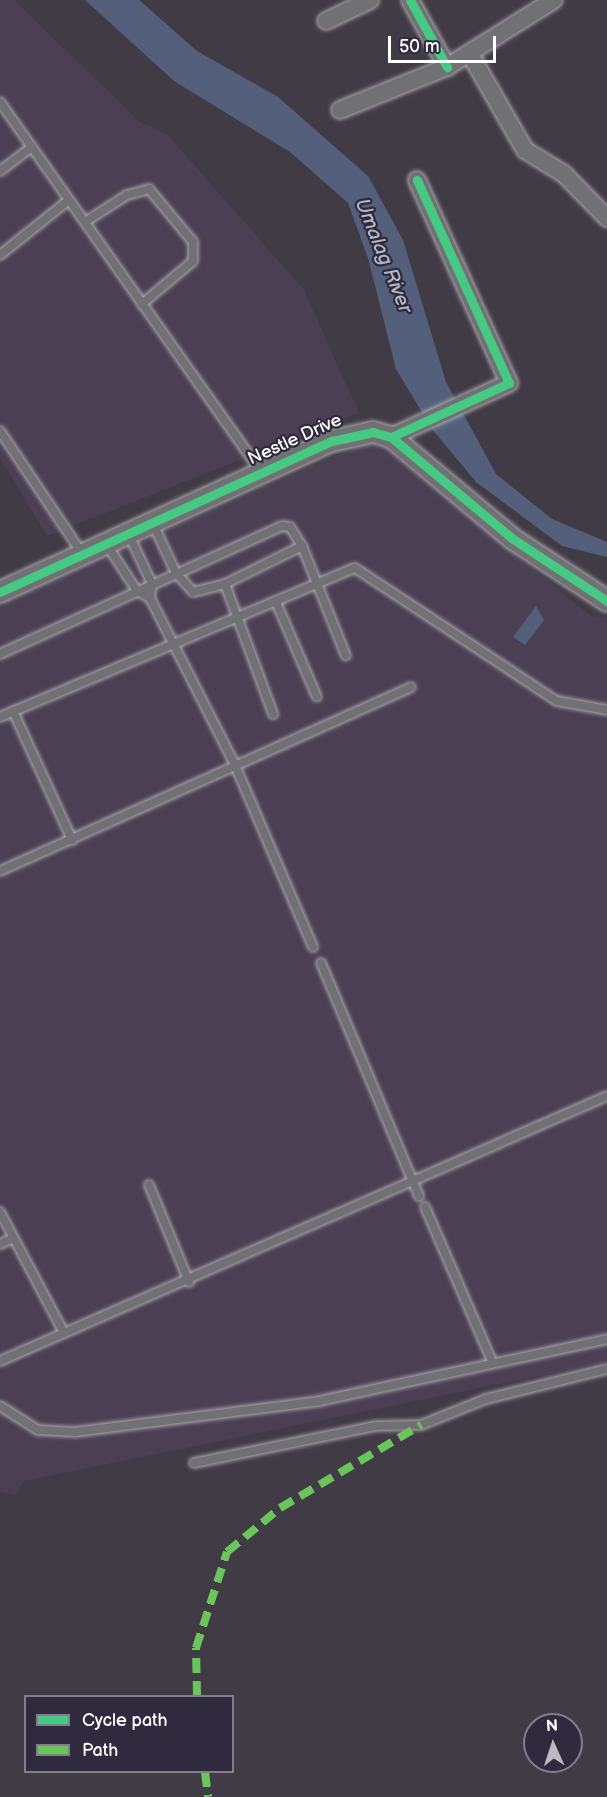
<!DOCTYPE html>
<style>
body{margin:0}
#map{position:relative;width:607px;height:1797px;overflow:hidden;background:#413b46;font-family:"Balsamiq Sans",sans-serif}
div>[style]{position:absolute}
.built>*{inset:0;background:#4b3f53}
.water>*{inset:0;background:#54607b}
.roads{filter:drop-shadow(0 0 2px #aaa7ac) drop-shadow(0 0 2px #aaa7ac)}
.service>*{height:8px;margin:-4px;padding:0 4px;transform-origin:4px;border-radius:4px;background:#717074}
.minor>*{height:16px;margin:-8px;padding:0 8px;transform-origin:8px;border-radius:8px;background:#717074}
.tertiary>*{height:20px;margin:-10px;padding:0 10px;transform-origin:10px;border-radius:10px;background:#717074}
.quiet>*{height:8px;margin-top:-4px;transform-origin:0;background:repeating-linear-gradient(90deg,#6ac65a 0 15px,transparent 0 23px)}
.cycleway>*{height:9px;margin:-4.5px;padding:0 4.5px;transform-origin:4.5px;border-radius:4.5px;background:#46c982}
span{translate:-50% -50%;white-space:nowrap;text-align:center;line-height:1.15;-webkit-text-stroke:4.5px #2f2a3d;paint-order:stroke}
.street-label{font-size:18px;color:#fff}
.water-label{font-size:20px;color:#b3b9c6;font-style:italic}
.legend{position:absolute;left:24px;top:1695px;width:210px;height:78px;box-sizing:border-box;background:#2f2a3d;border:2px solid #827f8b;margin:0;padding:8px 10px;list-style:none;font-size:18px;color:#fff}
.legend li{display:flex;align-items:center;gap:12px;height:30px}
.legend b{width:30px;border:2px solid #827f8b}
.north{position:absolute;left:523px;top:1713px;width:60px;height:60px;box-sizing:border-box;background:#2f2a3d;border:2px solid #827f8b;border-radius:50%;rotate:357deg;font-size:16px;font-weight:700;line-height:24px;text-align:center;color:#fff}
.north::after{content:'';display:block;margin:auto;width:21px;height:27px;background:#bcbabe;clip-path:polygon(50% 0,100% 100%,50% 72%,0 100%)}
.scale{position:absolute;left:388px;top:36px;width:108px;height:27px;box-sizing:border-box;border:3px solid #fff;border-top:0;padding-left:8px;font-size:18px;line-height:21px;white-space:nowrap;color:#fff;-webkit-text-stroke:4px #2f2a3d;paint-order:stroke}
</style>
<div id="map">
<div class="built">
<div style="clip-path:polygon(0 0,14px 0,140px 122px,168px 135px,304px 290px,359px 413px,47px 536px,0 458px)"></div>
<div style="clip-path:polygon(364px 444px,383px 446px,591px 616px,607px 618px,607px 1362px,24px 1481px,16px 1495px,0 1492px,0 603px)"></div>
</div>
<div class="water">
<div style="clip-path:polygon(85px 0,139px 0,197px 51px,278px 97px,368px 176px,403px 240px,446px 382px,496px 474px,552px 519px,607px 542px,607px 557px,562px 546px,476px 482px,432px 429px,396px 369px,368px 258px,348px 203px,290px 152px,174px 81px)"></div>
<div style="clip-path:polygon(536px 606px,544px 620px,525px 645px,513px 637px)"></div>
</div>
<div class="roads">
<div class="service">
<div style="left:0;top:102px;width:453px;rotate:54.8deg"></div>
<div style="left:0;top:171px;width:40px;rotate:-37deg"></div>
<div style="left:85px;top:222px;width:50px;rotate:-32.7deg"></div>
<div style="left:127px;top:195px;width:23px;rotate:-15deg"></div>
<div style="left:149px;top:189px;width:69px;rotate:50.3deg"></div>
<div style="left:193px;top:242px;width:19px;rotate:90deg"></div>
<div style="left:193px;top:261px;width:67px;rotate:139.9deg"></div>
<div style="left:0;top:255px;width:88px;rotate:-38.6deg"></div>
<div style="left:0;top:431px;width:149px;rotate:56.2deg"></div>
<div style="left:153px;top:524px;width:54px;rotate:64.9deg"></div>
<div style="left:176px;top:573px;width:25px;rotate:48deg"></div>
<div style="left:193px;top:592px;width:33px;rotate:-14deg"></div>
<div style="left:225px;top:584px;width:86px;rotate:-26.3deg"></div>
<div style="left:107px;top:545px;width:55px;rotate:56.9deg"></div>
<div style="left:137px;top:591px;width:15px;rotate:28deg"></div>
<div style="left:150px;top:598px;width:14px;rotate:-82deg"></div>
<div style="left:152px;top:584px;width:54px;rotate:-115.1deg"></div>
<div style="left:225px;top:584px;width:139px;rotate:69.7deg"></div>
<div style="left:150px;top:598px;width:187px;rotate:63deg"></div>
<div style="left:235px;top:765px;width:198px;rotate:66.8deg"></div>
<div style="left:276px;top:602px;width:103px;rotate:66.7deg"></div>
<div style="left:0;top:654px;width:310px;rotate:-24.4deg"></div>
<div style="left:282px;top:526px;width:8px;rotate:7deg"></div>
<div style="left:290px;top:527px;width:22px;rotate:58deg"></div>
<div style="left:302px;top:546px;width:118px;rotate:68.2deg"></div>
<div style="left:13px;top:711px;width:142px;rotate:65.4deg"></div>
<div style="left:0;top:717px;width:385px;rotate:-22.8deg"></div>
<div style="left:355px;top:568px;width:242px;rotate:33.4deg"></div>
<div style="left:557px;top:701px;width:51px;rotate:10.2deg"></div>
<div style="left:0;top:871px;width:450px;rotate:-24.1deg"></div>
<div style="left:321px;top:963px;width:253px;rotate:67.2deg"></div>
<div style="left:149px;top:1185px;width:105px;rotate:67.6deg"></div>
<div style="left:425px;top:1207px;width:168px;rotate:66.5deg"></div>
<div style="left:0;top:1212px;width:137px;rotate:62.1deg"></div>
<div style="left:0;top:1244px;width:12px;rotate:-24deg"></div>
<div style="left:0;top:1361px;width:662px;rotate:-23.58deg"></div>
<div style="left:0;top:1406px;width:45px;rotate:32.3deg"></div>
<div style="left:38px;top:1430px;width:37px;rotate:3deg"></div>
<div style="left:75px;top:1432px;width:246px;rotate:-7.2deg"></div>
<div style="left:319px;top:1401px;width:295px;rotate:-12.1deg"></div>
<div style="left:194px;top:1463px;width:186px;rotate:-11.5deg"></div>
<div style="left:376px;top:1426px;width:45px;rotate:-1.3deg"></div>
<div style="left:421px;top:1425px;width:70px;rotate:-21.8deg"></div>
<div style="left:486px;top:1399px;width:125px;rotate:-13.9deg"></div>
</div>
<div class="minor">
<div style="left:410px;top:0;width:77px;rotate:61.1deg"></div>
<div style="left:326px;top:21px;width:49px;rotate:-25.5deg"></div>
<div style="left:470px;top:54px;width:111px;rotate:60.2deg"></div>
<div style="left:525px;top:150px;width:46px;rotate:31.6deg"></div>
<div style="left:564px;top:174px;width:62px;rotate:45.7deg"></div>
<div style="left:340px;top:110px;width:115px;rotate:-21.9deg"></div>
<div style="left:447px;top:67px;width:126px;rotate:-32.1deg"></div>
<div style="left:391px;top:437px;width:130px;rotate:-24.6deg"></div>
<div style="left:509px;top:383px;width:223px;rotate:-114.4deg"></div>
</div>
<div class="tertiary">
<div style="left:0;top:592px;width:365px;rotate:-24.5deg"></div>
<div style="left:332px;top:441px;width:42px;rotate:-12.4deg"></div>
<div style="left:373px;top:432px;width:19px;rotate:16deg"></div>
<div style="left:391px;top:437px;width:159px;rotate:39.9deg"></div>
<div style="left:513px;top:539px;width:113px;rotate:33.4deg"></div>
</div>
</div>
<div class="quiet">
<div style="left:197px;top:1696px;width:48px;rotate:-91.2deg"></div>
<div style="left:196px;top:1648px;width:101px;rotate:-72.1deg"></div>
<div style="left:227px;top:1552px;width:69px;rotate:-39.7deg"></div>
<div style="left:280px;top:1508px;width:164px;rotate:-30.5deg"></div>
<div style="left:205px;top:1772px;width:25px;rotate:83deg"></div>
</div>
<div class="cycleway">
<div style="left:410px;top:0;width:77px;rotate:61.1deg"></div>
<div style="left:391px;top:437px;width:130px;rotate:-24.6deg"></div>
<div style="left:509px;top:383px;width:223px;rotate:-114.4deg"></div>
<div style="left:0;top:592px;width:365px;rotate:-24.5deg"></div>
<div style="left:332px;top:441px;width:42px;rotate:-12.4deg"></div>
<div style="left:373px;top:432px;width:19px;rotate:16deg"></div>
<div style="left:391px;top:437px;width:159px;rotate:39.9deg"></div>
<div style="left:513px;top:539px;width:113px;rotate:33.4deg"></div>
</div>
<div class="street-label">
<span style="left:295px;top:440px;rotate:-24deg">Nestle Drive</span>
</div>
<div class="water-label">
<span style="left:383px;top:256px;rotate:68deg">Umalag River</span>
</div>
<ul class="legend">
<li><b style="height:8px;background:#46c982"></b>Cycle path</li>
<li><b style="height:8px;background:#6ac65a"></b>Path</li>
</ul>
<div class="north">N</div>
<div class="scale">50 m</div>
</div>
